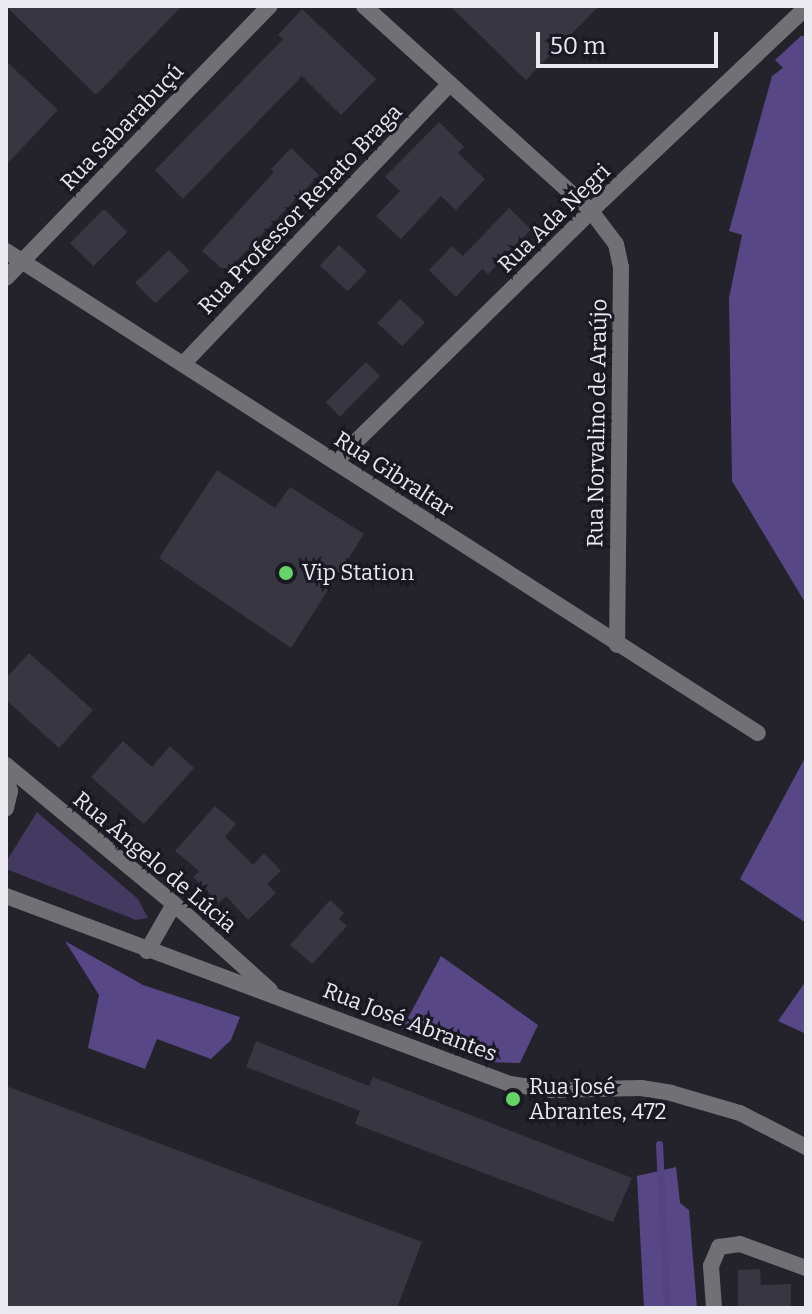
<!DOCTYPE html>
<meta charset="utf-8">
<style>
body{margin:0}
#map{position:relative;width:812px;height:1314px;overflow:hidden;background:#24222b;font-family:Bitter,serif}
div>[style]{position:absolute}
.green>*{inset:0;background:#433961}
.forest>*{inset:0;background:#584786}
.stream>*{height:7px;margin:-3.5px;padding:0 3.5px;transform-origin:3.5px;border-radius:3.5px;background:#544381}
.building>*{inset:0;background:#383640;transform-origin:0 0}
.street>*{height:16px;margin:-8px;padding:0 8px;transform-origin:8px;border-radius:8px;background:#717075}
.dots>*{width:22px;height:22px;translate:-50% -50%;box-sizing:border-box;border:4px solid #1a1822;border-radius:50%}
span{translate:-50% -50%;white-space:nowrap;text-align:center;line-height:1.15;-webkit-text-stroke:6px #1a1822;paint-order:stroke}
.street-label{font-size:22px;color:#eae9ef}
.poi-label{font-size:22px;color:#eae9ef}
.left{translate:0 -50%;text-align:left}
.frame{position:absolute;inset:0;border:8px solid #eae9ef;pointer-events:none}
.scale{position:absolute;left:536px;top:32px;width:182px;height:36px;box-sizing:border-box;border:4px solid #eae9ef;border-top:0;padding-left:10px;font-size:24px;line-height:28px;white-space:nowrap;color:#eae9ef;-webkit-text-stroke:6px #1a1822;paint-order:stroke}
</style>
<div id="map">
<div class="green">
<div style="clip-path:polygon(37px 812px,138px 899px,148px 918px,136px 920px,6px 869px,6px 862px)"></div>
</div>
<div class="forest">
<div style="clip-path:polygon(801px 36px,806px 36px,806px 604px,732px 481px,729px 298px,742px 235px,729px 231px,772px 76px,783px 68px,775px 60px)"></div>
<div style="clip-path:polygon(806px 756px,806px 923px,740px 879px)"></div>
<div style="clip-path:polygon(65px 941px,143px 985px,240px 1017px,231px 1040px,211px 1059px,157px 1039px,145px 1069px,88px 1048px,99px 995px)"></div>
<div style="clip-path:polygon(441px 956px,538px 1025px,520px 1063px,488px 1062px,402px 1029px)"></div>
<div style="clip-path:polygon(806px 981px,806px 1034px,778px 1021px)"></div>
<div style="clip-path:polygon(676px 1167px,680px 1203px,689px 1210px,697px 1308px,644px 1308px,637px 1176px)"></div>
</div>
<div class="stream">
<div style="left:659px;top:1144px;width:164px;rotate:87.2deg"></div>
</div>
<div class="building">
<div style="clip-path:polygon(6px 6px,182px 6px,96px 95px)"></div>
<div style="clip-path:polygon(450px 6px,599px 6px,526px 80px)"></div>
<div style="clip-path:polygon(302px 9px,376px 79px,341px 115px,302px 76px,183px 199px,155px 170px,283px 39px,278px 35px)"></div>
<div style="clip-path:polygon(6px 61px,58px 110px,6px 165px)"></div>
<div style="clip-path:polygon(439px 122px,464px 147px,458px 153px,485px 179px,456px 210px,441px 196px,401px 239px,376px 216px,400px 191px,385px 177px)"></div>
<div style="clip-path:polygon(291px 148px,319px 175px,226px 272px,202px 251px,274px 172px,271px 169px)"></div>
<div style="clip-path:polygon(509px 208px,531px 229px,488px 274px,482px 269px,456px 297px,429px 270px,452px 246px,463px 256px)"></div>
<div style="left:104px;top:209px;width:33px;height:48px;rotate:45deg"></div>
<div style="left:339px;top:245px;width:38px;height:28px;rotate:43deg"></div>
<div style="left:169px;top:250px;width:29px;height:47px;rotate:46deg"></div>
<div style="left:400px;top:299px;width:34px;height:33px;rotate:43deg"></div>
<div style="left:366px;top:362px;width:20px;height:57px;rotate:45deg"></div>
<div style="clip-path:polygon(217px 470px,275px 508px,290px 487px,364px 534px,291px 648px,159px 558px)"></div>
<div style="clip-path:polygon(29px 653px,93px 710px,59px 748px,6px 700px,6px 678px)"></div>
<div style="clip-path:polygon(123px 741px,152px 767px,170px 746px,194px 768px,144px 824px,91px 777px)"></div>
<div style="clip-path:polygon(215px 806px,236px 824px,225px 837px,253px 865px,264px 853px,281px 871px,267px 884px,276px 893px,248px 920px,226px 896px,219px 903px,193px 877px,199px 871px,175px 851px)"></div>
<div style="clip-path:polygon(330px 900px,344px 913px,339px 919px,347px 926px,312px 964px,290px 945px)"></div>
<div style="clip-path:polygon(256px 1041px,369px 1086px,373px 1077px,632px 1178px,613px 1222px,355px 1124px,360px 1111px,246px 1067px)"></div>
<div style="clip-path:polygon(6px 1086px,422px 1242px,397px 1308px,6px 1308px)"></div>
<div style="clip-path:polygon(760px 1269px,761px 1285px,791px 1284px,791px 1307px,738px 1308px,738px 1270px)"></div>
</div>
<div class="street">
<div style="left:364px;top:6px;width:306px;rotate:42.1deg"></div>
<div style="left:591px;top:211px;width:41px;rotate:52.9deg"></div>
<div style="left:616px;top:244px;width:24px;rotate:78deg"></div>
<div style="left:621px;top:267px;width:378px;rotate:90.6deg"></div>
<div style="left:6px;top:251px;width:893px;rotate:32.66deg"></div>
<div style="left:6px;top:278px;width:379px;rotate:-45.9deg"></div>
<div style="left:183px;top:364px;width:387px;rotate:-46.4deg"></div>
<div style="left:335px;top:462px;width:359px;rotate:-44.4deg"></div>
<div style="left:591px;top:211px;width:296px;rotate:-43.4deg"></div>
<div style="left:6px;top:765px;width:218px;rotate:39.6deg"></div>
<div style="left:174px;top:904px;width:129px;rotate:41.9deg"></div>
<div style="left:6px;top:778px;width:14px;rotate:73deg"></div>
<div style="left:10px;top:791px;width:18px;rotate:103deg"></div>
<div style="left:6px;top:896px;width:538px;rotate:20.46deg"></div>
<div style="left:510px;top:1084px;width:41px;rotate:8.3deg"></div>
<div style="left:551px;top:1090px;width:90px;rotate:-1.3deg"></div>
<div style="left:641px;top:1088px;width:30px;rotate:9deg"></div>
<div style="left:671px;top:1093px;width:72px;rotate:16.2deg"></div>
<div style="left:740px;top:1113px;width:74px;rotate:27.3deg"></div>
<div style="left:147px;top:951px;width:54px;rotate:-60.1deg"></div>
<div style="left:714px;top:1308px;width:42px;rotate:-94.1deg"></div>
<div style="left:711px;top:1266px;width:21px;rotate:-67deg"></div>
<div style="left:719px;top:1247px;width:21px;rotate:-8deg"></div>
<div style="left:740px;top:1244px;width:70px;rotate:20deg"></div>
</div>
<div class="dots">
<div style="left:286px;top:573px;background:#64d467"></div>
<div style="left:513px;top:1099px;background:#64d467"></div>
</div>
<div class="street-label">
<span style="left:122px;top:127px;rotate:-46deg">Rua Sabarabuçú</span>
<span style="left:300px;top:209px;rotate:-46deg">Rua Professor Renato Braga</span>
<span style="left:554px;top:218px;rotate:-44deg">Rua Ada Negri</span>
<span style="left:597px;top:423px;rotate:-89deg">Rua Norvalino de Araújo</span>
<span style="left:394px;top:474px;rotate:33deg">Rua Gibraltar</span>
<span style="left:155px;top:862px;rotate:40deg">Rua Ângelo de Lúcia</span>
<span style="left:410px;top:1022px;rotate:21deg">Rua José Abrantes</span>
</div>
<div class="poi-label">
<span class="left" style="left:302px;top:573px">Vip Station</span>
<span class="left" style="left:529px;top:1099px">Rua José<br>Abrantes, 472</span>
</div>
<div class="frame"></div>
<div class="scale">50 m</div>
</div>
